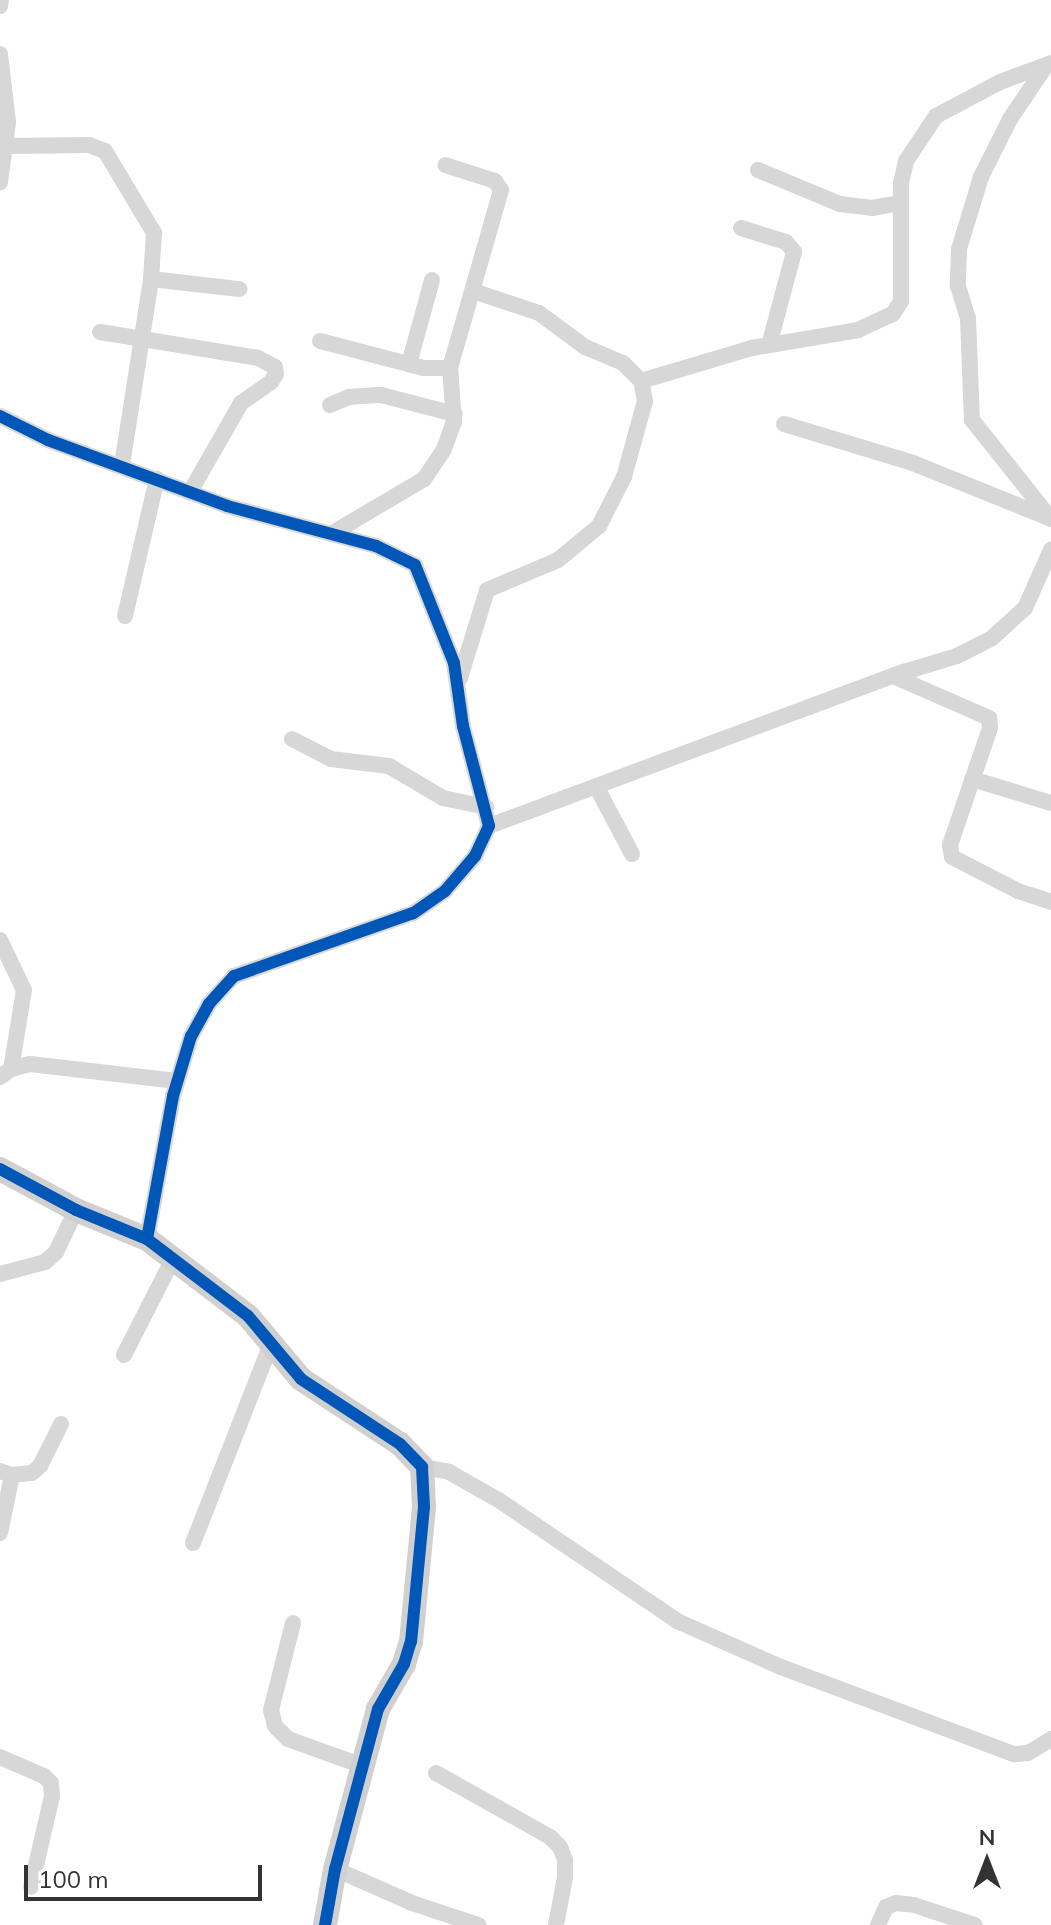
<!DOCTYPE html>
<style>
body{margin:0}
#map{position:relative;width:1051px;height:1925px;overflow:hidden;background:#fff;font-family:Mulish,sans-serif}
div>[style]{position:absolute}
.street>*{height:16px;margin:-8px;padding:0 8px;transform-origin:8px;border-radius:8px;background:#d7d7d7}
.secondary>*{height:24px;margin:-12px;padding:0 12px;transform-origin:12px;border-radius:12px;background:#d0d0d0}
.cycleway>*{height:12px;margin:-6px;padding:0 6px;transform-origin:6px;border-radius:6px;background:#0057b8}
span{translate:-50% -50%;white-space:nowrap;text-align:center;line-height:1.15;-webkit-text-stroke:8px #fff;paint-order:stroke}
.north{position:absolute;left:947px;top:1821px;width:80px;height:80px;-webkit-text-stroke:6px #fff;paint-order:stroke;rotate:0deg;font-size:22px;font-weight:700;line-height:32px;text-align:center;color:#333}
.north::after{content:'';display:block;margin:auto;width:28px;height:36px;background:#333;clip-path:polygon(50% 0,100% 100%,50% 72%,0 100%)}
.scale{position:absolute;left:24px;top:1865px;width:238px;height:36px;box-sizing:border-box;border:4px solid #333;border-top:0;padding-left:10px;font-size:24px;line-height:28px;white-space:nowrap;color:#333;-webkit-text-stroke:6px #fff;paint-order:stroke}
</style>
<div id="map">
<div class="street">
<div style="left:0;top:6px;width:6px;rotate:-81deg"></div>
<div style="left:0;top:54px;width:68px;rotate:83.3deg"></div>
<div style="left:8px;top:122px;width:61px;rotate:97.6deg"></div>
<div style="left:1045px;top:67px;width:63px;rotate:123.9deg"></div>
<div style="left:1010px;top:119px;width:65px;rotate:116.6deg"></div>
<div style="left:981px;top:177px;width:75px;rotate:107deg"></div>
<div style="left:959px;top:249px;width:37px;rotate:92deg"></div>
<div style="left:958px;top:286px;width:34px;rotate:73deg"></div>
<div style="left:968px;top:318px;width:102px;rotate:87.8deg"></div>
<div style="left:972px;top:420px;width:127px;rotate:51.4deg"></div>
<div style="left:7px;top:146px;width:82px;rotate:-0.7deg"></div>
<div style="left:89px;top:145px;width:17px;rotate:21deg"></div>
<div style="left:105px;top:151px;width:96px;rotate:59.1deg"></div>
<div style="left:154px;top:233px;width:46px;rotate:93.7deg"></div>
<div style="left:758px;top:170px;width:89px;rotate:22.5deg"></div>
<div style="left:840px;top:204px;width:32px;rotate:7deg"></div>
<div style="left:872px;top:208px;width:29px;rotate:-10deg"></div>
<div style="left:741px;top:228px;width:47px;rotate:17.3deg"></div>
<div style="left:786px;top:242px;width:13px;rotate:51deg"></div>
<div style="left:794px;top:252px;width:96px;rotate:105deg"></div>
<div style="left:100px;top:332px;width:160px;rotate:9.3deg"></div>
<div style="left:258px;top:358px;width:19px;rotate:28deg"></div>
<div style="left:275px;top:367px;width:7px;rotate:82deg"></div>
<div style="left:276px;top:374px;width:9px;rotate:122deg"></div>
<div style="left:271px;top:382px;width:37px;rotate:145deg"></div>
<div style="left:241px;top:403px;width:103px;rotate:119.8deg"></div>
<div style="left:320px;top:341px;width:107px;rotate:14.6deg"></div>
<div style="left:424px;top:368px;width:26px"></div>
<div style="left:409px;top:364px;width:87px;rotate:-74.7deg"></div>
<div style="left:641px;top:381px;width:116px;rotate:-16.6deg"></div>
<div style="left:752px;top:348px;width:108px;rotate:-9.6deg"></div>
<div style="left:858px;top:330px;width:38px;rotate:-25deg"></div>
<div style="left:893px;top:314px;width:15px;rotate:-58deg"></div>
<div style="left:901px;top:301px;width:118px;rotate:-90deg"></div>
<div style="left:901px;top:183px;width:23px;rotate:-77deg"></div>
<div style="left:906px;top:161px;width:54px;rotate:-56.3deg"></div>
<div style="left:936px;top:116px;width:72px;rotate:-28deg"></div>
<div style="left:1000px;top:82px;width:54px;rotate:-20.4deg"></div>
<div style="left:330px;top:405px;width:21px;rotate:-23deg"></div>
<div style="left:349px;top:397px;width:32px;rotate:-4deg"></div>
<div style="left:381px;top:395px;width:76px;rotate:14.4deg"></div>
<div style="left:0;top:416px;width:54px;rotate:26.6deg"></div>
<div style="left:48px;top:440px;width:191px;rotate:20.2deg"></div>
<div style="left:227px;top:506px;width:154px;rotate:15deg"></div>
<div style="left:376px;top:546px;width:43px;rotate:26deg"></div>
<div style="left:415px;top:565px;width:105px;rotate:68.3deg"></div>
<div style="left:454px;top:663px;width:64px;rotate:81.9deg"></div>
<div style="left:463px;top:726px;width:103px;rotate:75.4deg"></div>
<div style="left:489px;top:826px;width:33px;rotate:115deg"></div>
<div style="left:475px;top:856px;width:46px;rotate:130.6deg"></div>
<div style="left:445px;top:891px;width:39px;rotate:145deg"></div>
<div style="left:413px;top:913px;width:190px;rotate:160.6deg"></div>
<div style="left:234px;top:976px;width:38px;rotate:132deg"></div>
<div style="left:209px;top:1004px;width:37px;rotate:119deg"></div>
<div style="left:191px;top:1036px;width:63px;rotate:106.7deg"></div>
<div style="left:173px;top:1096px;width:145px;rotate:100.3deg"></div>
<div style="left:784px;top:424px;width:135px;rotate:16.8deg"></div>
<div style="left:913px;top:463px;width:147px;rotate:22deg"></div>
<div style="left:122px;top:465px;width:188px;rotate:-81.1deg"></div>
<div style="left:151px;top:279px;width:89px;rotate:6.5deg"></div>
<div style="left:331px;top:534px;width:108px;rotate:-30.6deg"></div>
<div style="left:424px;top:479px;width:36px;rotate:-56deg"></div>
<div style="left:444px;top:449px;width:29px;rotate:-70deg"></div>
<div style="left:454px;top:422px;width:54px;rotate:-94.2deg"></div>
<div style="left:450px;top:368px;width:185px;rotate:-74deg"></div>
<div style="left:501px;top:190px;width:11px;rotate:-124deg"></div>
<div style="left:495px;top:181px;width:52px;rotate:-162.3deg"></div>
<div style="left:125px;top:616px;width:141px;rotate:-76.9deg"></div>
<div style="left:893px;top:676px;width:105px;rotate:23.6deg"></div>
<div style="left:989px;top:718px;width:10px;rotate:84deg"></div>
<div style="left:990px;top:728px;width:124px;rotate:108.9deg"></div>
<div style="left:950px;top:845px;width:12px;rotate:81deg"></div>
<div style="left:952px;top:857px;width:74px;rotate:27.3deg"></div>
<div style="left:1018px;top:891px;width:35px;rotate:18deg"></div>
<div style="left:460px;top:678px;width:92px;rotate:-72.9deg"></div>
<div style="left:487px;top:590px;width:77px;rotate:-22.9deg"></div>
<div style="left:558px;top:560px;width:53px;rotate:-39.7deg"></div>
<div style="left:599px;top:526px;width:55px;rotate:-63deg"></div>
<div style="left:624px;top:477px;width:79px;rotate:-74.6deg"></div>
<div style="left:645px;top:401px;width:20px;rotate:-101deg"></div>
<div style="left:641px;top:381px;width:25px;rotate:-135deg"></div>
<div style="left:623px;top:363px;width:41px;rotate:-157.2deg"></div>
<div style="left:585px;top:347px;width:57px;rotate:-143.5deg"></div>
<div style="left:539px;top:313px;width:70px;rotate:-161.6deg"></div>
<div style="left:292px;top:739px;width:44px;rotate:27.1deg"></div>
<div style="left:331px;top:759px;width:58px;rotate:6.9deg"></div>
<div style="left:389px;top:766px;width:63px;rotate:30.7deg"></div>
<div style="left:443px;top:798px;width:44px;rotate:11.8deg"></div>
<div style="left:972px;top:779px;width:83px;rotate:16.9deg"></div>
<div style="left:596px;top:786px;width:77px;rotate:62.1deg"></div>
<div style="left:489px;top:826px;width:443px;rotate:-20.4deg"></div>
<div style="left:904px;top:672px;width:55px;rotate:-16.8deg"></div>
<div style="left:957px;top:656px;width:39px;rotate:-27deg"></div>
<div style="left:992px;top:638px;width:45px;rotate:-42.3deg"></div>
<div style="left:1025px;top:608px;width:64px;rotate:-65.9deg"></div>
<div style="left:0;top:940px;width:55px;rotate:64.4deg"></div>
<div style="left:24px;top:990px;width:80px;rotate:99.3deg"></div>
<div style="left:0;top:1077px;width:14px;rotate:-36deg"></div>
<div style="left:11px;top:1069px;width:20px;rotate:-15deg"></div>
<div style="left:30px;top:1064px;width:148px;rotate:6.6deg"></div>
<div style="left:0;top:1274px;width:47px;rotate:-14.9deg"></div>
<div style="left:45px;top:1262px;width:15px;rotate:-42deg"></div>
<div style="left:56px;top:1252px;width:47px;rotate:-64.5deg"></div>
<div style="left:124px;top:1355px;width:108px;rotate:-63deg"></div>
<div style="left:422px;top:1467px;width:27px;rotate:10deg"></div>
<div style="left:449px;top:1472px;width:59px;rotate:29.6deg"></div>
<div style="left:500px;top:1501px;width:214px;rotate:34.1deg"></div>
<div style="left:677px;top:1621px;width:114px;rotate:23.9deg"></div>
<div style="left:781px;top:1667px;width:249px;rotate:20.5deg"></div>
<div style="left:1014px;top:1754px;width:14px;rotate:-4deg"></div>
<div style="left:1028px;top:1753px;width:27px;rotate:-31deg"></div>
<div style="left:0;top:1471px;width:13px;rotate:18deg"></div>
<div style="left:12px;top:1475px;width:20px;rotate:-6deg"></div>
<div style="left:32px;top:1473px;width:11px;rotate:-41deg"></div>
<div style="left:40px;top:1466px;width:47px;rotate:-63.4deg"></div>
<div style="left:0;top:1533px;width:59px;rotate:-78.3deg"></div>
<div style="left:193px;top:1543px;width:214px;rotate:-68.6deg"></div>
<div style="left:293px;top:1623px;width:90px;rotate:104.2deg"></div>
<div style="left:271px;top:1710px;width:16px;rotate:76deg"></div>
<div style="left:275px;top:1726px;width:18px;rotate:45deg"></div>
<div style="left:288px;top:1739px;width:80px;rotate:19.8deg"></div>
<div style="left:0;top:1757px;width:48px;rotate:23.4deg"></div>
<div style="left:44px;top:1776px;width:10px;rotate:45deg"></div>
<div style="left:51px;top:1783px;width:13px;rotate:86deg"></div>
<div style="left:52px;top:1796px;width:93px;rotate:103deg"></div>
<div style="left:436px;top:1773px;width:131px;rotate:29.3deg"></div>
<div style="left:550px;top:1837px;width:14px;rotate:45deg"></div>
<div style="left:560px;top:1847px;width:14px;rotate:69deg"></div>
<div style="left:565px;top:1860px;width:17px;rotate:90deg"></div>
<div style="left:565px;top:1877px;width:49px;rotate:100.6deg"></div>
<div style="left:335px;top:1869px;width:84px;rotate:23.8deg"></div>
<div style="left:412px;top:1903px;width:70px;rotate:18.4deg"></div>
<div style="left:878px;top:1925px;width:20px;rotate:-66deg"></div>
<div style="left:886px;top:1907px;width:11px;rotate:-22deg"></div>
<div style="left:896px;top:1903px;width:18px;rotate:6deg"></div>
<div style="left:914px;top:1905px;width:64px;rotate:18.2deg"></div>
</div>
<div class="secondary">
<div style="left:0;top:1169px;width:86px;rotate:28.3deg"></div>
<div style="left:76px;top:1210px;width:77px;rotate:22.2deg"></div>
<div style="left:147px;top:1239px;width:127px;rotate:37.3deg"></div>
<div style="left:248px;top:1316px;width:82px;rotate:49.9deg"></div>
<div style="left:301px;top:1379px;width:118px;rotate:33.3deg"></div>
<div style="left:400px;top:1444px;width:32px;rotate:46deg"></div>
<div style="left:422px;top:1467px;width:40px;rotate:87.1deg"></div>
<div style="left:424px;top:1507px;width:135px;rotate:95.5deg"></div>
<div style="left:411px;top:1641px;width:24px;rotate:107deg"></div>
<div style="left:404px;top:1664px;width:52px;rotate:120deg"></div>
<div style="left:378px;top:1709px;width:166px;rotate:105deg"></div>
<div style="left:335px;top:1869px;width:57px;rotate:100.1deg"></div>
</div>
<div class="cycleway">
<div style="left:0;top:416px;width:54px;rotate:26.6deg"></div>
<div style="left:48px;top:440px;width:191px;rotate:20.2deg"></div>
<div style="left:227px;top:506px;width:154px;rotate:15deg"></div>
<div style="left:376px;top:546px;width:43px;rotate:26deg"></div>
<div style="left:415px;top:565px;width:105px;rotate:68.3deg"></div>
<div style="left:454px;top:663px;width:64px;rotate:81.9deg"></div>
<div style="left:463px;top:726px;width:103px;rotate:75.4deg"></div>
<div style="left:489px;top:826px;width:33px;rotate:115deg"></div>
<div style="left:475px;top:856px;width:46px;rotate:130.6deg"></div>
<div style="left:445px;top:891px;width:39px;rotate:145deg"></div>
<div style="left:413px;top:913px;width:190px;rotate:160.6deg"></div>
<div style="left:234px;top:976px;width:38px;rotate:132deg"></div>
<div style="left:209px;top:1004px;width:37px;rotate:119deg"></div>
<div style="left:191px;top:1036px;width:63px;rotate:106.7deg"></div>
<div style="left:173px;top:1096px;width:145px;rotate:100.3deg"></div>
<div style="left:0;top:1169px;width:86px;rotate:28.3deg"></div>
<div style="left:76px;top:1210px;width:77px;rotate:22.2deg"></div>
<div style="left:147px;top:1239px;width:127px;rotate:37.3deg"></div>
<div style="left:248px;top:1316px;width:82px;rotate:49.9deg"></div>
<div style="left:301px;top:1379px;width:118px;rotate:33.3deg"></div>
<div style="left:400px;top:1444px;width:32px;rotate:46deg"></div>
<div style="left:422px;top:1467px;width:40px;rotate:87.1deg"></div>
<div style="left:424px;top:1507px;width:135px;rotate:95.5deg"></div>
<div style="left:411px;top:1641px;width:24px;rotate:107deg"></div>
<div style="left:404px;top:1664px;width:52px;rotate:120deg"></div>
<div style="left:378px;top:1709px;width:166px;rotate:105deg"></div>
<div style="left:335px;top:1869px;width:57px;rotate:100.1deg"></div>
</div>
<div class="north">N</div>
<div class="scale">100 m</div>
</div>
